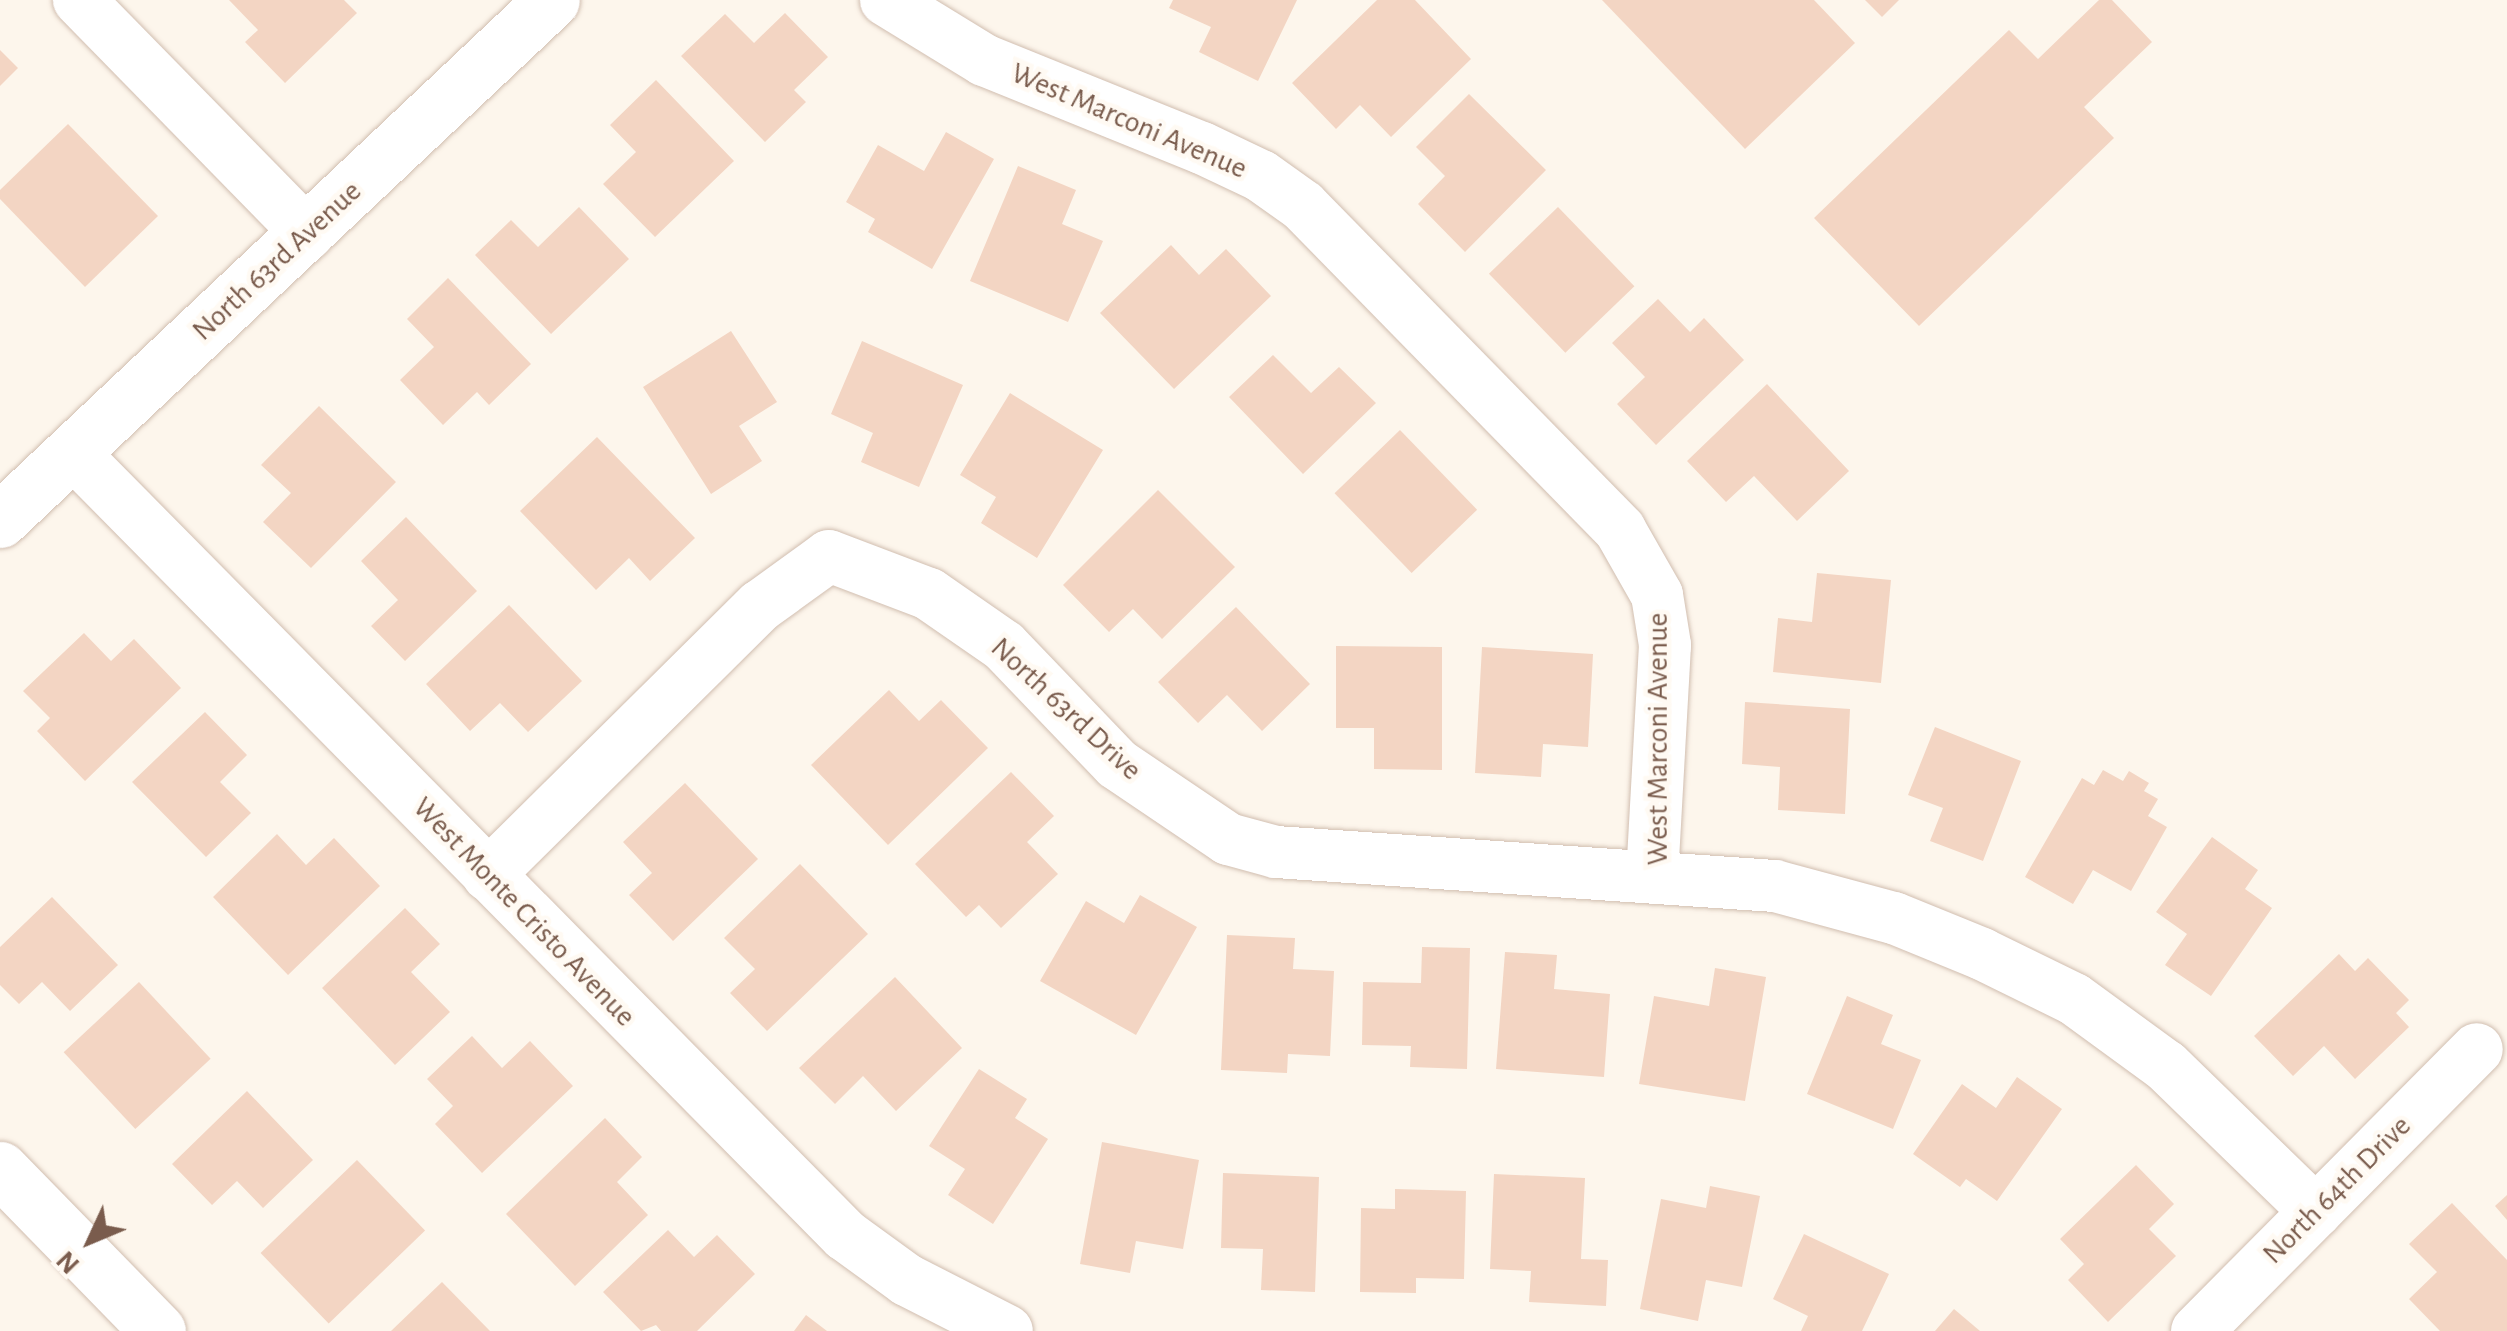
<!DOCTYPE html>
<style>
body{margin:0}
#map{position:relative;width:2507px;height:1331px;overflow:hidden;background:#fdf6ec;font-family:"Alegreya Sans",sans-serif}
div>[style]{position:absolute}
.building>*{inset:0;background:#f3d5c3;transform-origin:0 0}
.roads{filter:drop-shadow(0 0 2px #d1beb0) drop-shadow(0 0 2px #d1beb0)}
.street>*{height:52px;margin:-26px;padding:0 26px;transform-origin:26px;border-radius:26px;background:#fff}
.secondary>*{height:55px;margin:-27.5px;padding:0 27.5px;transform-origin:27.5px;border-radius:27.5px;background:#fff}
span{translate:-50% -50%;white-space:nowrap;text-align:center;line-height:1.15;-webkit-text-stroke:9px #fffaf3;paint-order:stroke}
.street-label{font-size:30px;color:#7a5c4d}
.north{position:absolute;left:40px;top:1191px;width:100px;height:100px;-webkit-text-stroke:8px #fffaf3;paint-order:stroke;rotate:226deg;font-size:28px;font-weight:700;line-height:40px;text-align:center;color:#7a5c4d}
.north::after{content:'';display:block;margin:auto;width:35px;height:45px;background:#7a5c4d;clip-path:polygon(50% 0,100% 100%,50% 72%,0 100%)}
</style>
<div id="map">
<div class="building">
<div style="clip-path:polygon(229px 0,344px 0,357px 13px,285px 83px,245px 42px,258px 30px)"></div>
<div style="clip-path:polygon(1173px 0,1297px 0,1258px 81px,1199px 52px,1211px 27px,1169px 8px)"></div>
<div style="clip-path:polygon(1377px 0,1415px 0,1471px 59px,1391px 137px,1360px 105px,1336px 129px,1292px 83px)"></div>
<div style="clip-path:polygon(1602px 0,1814px 0,1855px 43px,1745px 149px)"></div>
<div style="clip-path:polygon(1865px 0,1899px 0,1882px 17px)"></div>
<div style="clip-path:polygon(2099px 0,2112px 0,2152px 42px,2084px 107px,2114px 138px,1919px 326px,1814px 218px,2009px 30px,2038px 59px)"></div>
<div style="clip-path:polygon(785px 13px,828px 57px,794px 90px,806px 102px,765px 142px,681px 56px,725px 14px,754px 43px)"></div>
<div style="clip-path:polygon(0 50px,18px 68px,0 86px)"></div>
<div style="clip-path:polygon(656px 80px,734px 161px,655px 237px,603px 184px,636px 152px,610px 125px)"></div>
<div style="clip-path:polygon(1469px 94px,1546px 170px,1465px 252px,1418px 204px,1445px 176px,1416px 147px)"></div>
<div style="clip-path:polygon(68px 124px,158px 216px,85px 287px,0 199px,0 190px)"></div>
<div style="clip-path:polygon(946px 132px,994px 159px,932px 269px,868px 232px,875px 219px,846px 202px,878px 145px,924px 171px)"></div>
<div style="clip-path:polygon(1018px 166px,1076px 190px,1062px 224px,1103px 241px,1068px 322px,970px 281px)"></div>
<div style="clip-path:polygon(579px 207px,629px 259px,551px 334px,475px 255px,511px 220px,538px 247px)"></div>
<div style="left:1558px;top:207px;width:110px;height:96px;rotate:46deg"></div>
<div style="clip-path:polygon(1171px 245px,1199px 275px,1226px 249px,1271px 296px,1174px 389px,1100px 313px)"></div>
<div style="clip-path:polygon(448px 278px,531px 364px,489px 405px,477px 392px,443px 425px,400px 380px,434px 347px,407px 319px)"></div>
<div style="clip-path:polygon(1658px 299px,1690px 332px,1704px 318px,1744px 360px,1656px 445px,1617px 404px,1645px 377px,1612px 343px)"></div>
<div style="clip-path:polygon(731px 331px,777px 402px,739px 426px,762px 461px,711px 494px,643px 387px)"></div>
<div style="clip-path:polygon(862px 341px,963px 385px,919px 487px,861px 462px,873px 433px,831px 414px)"></div>
<div style="clip-path:polygon(1273px 355px,1311px 393px,1339px 367px,1376px 403px,1303px 474px,1229px 397px)"></div>
<div style="clip-path:polygon(1767px 384px,1849px 471px,1797px 521px,1754px 476px,1726px 502px,1687px 461px)"></div>
<div style="clip-path:polygon(1010px 393px,1103px 450px,1037px 558px,981px 523px,996px 497px,960px 475px)"></div>
<div style="clip-path:polygon(319px 406px,396px 482px,311px 568px,263px 522px,291px 493px,261px 465px)"></div>
<div style="left:1400px;top:430px;width:111px;height:91px;rotate:46deg"></div>
<div style="clip-path:polygon(597px 437px,695px 538px,650px 581px,629px 558px,596px 590px,520px 511px)"></div>
<div style="clip-path:polygon(1158px 490px,1235px 567px,1162px 639px,1133px 609px,1109px 632px,1063px 585px)"></div>
<div style="clip-path:polygon(406px 517px,477px 591px,405px 661px,371px 626px,398px 600px,361px 561px)"></div>
<div style="clip-path:polygon(1817px 573px,1891px 580px,1881px 683px,1773px 672px,1778px 618px,1812px 622px)"></div>
<div style="clip-path:polygon(509px 605px,582px 681px,528px 732px,500px 703px,470px 731px,426px 684px)"></div>
<div style="clip-path:polygon(1236px 607px,1310px 684px,1262px 731px,1227px 695px,1198px 723px,1158px 682px)"></div>
<div style="clip-path:polygon(84px 633px,111px 661px,134px 639px,181px 688px,85px 781px,37px 731px,50px 718px,23px 691px)"></div>
<div style="clip-path:polygon(1336px 646px,1442px 647px,1442px 770px,1374px 769px,1374px 728px,1336px 728px)"></div>
<div style="clip-path:polygon(1482px 647px,1593px 654px,1588px 747px,1543px 744px,1541px 777px,1475px 773px)"></div>
<div style="clip-path:polygon(889px 690px,919px 721px,941px 700px,988px 748px,888px 845px,811px 765px)"></div>
<div style="clip-path:polygon(1745px 702px,1850px 709px,1845px 814px,1778px 810px,1780px 767px,1742px 764px)"></div>
<div style="clip-path:polygon(205px 712px,247px 755px,220px 782px,251px 813px,206px 857px,132px 782px)"></div>
<div style="clip-path:polygon(1935px 727px,2021px 761px,1983px 861px,1930px 841px,1943px 808px,1908px 795px)"></div>
<div style="clip-path:polygon(2103px 770px,2123px 781px,2129px 771px,2149px 783px,2144px 791px,2158px 799px,2148px 816px,2167px 827px,2131px 891px,2093px 870px,2073px 904px,2025px 877px,2082px 778px,2094px 785px)"></div>
<div style="clip-path:polygon(1011px 772px,1054px 816px,1027px 842px,1058px 874px,1001px 928px,979px 905px,966px 917px,915px 864px)"></div>
<div style="clip-path:polygon(685px 783px,758px 859px,673px 941px,629px 895px,652px 873px,623px 842px)"></div>
<div style="clip-path:polygon(277px 834px,306px 865px,334px 838px,380px 886px,288px 975px,213px 897px)"></div>
<div style="clip-path:polygon(2212px 837px,2258px 870px,2245px 889px,2272px 908px,2211px 996px,2165px 965px,2187px 934px,2156px 912px)"></div>
<div style="clip-path:polygon(800px 864px,868px 934px,767px 1031px,730px 993px,755px 969px,724px 938px)"></div>
<div style="clip-path:polygon(1140px 895px,1197px 927px,1136px 1035px,1040px 981px,1086px 901px,1124px 923px)"></div>
<div style="clip-path:polygon(52px 897px,118px 965px,70px 1011px,42px 982px,19px 1004px,0 985px,0 947px)"></div>
<div style="clip-path:polygon(405px 908px,440px 944px,411px 972px,450px 1012px,395px 1065px,322px 988px)"></div>
<div style="clip-path:polygon(1227px 935px,1295px 938px,1293px 969px,1334px 971px,1330px 1056px,1288px 1054px,1287px 1073px,1221px 1070px)"></div>
<div style="clip-path:polygon(1422px 947px,1470px 948px,1467px 1069px,1410px 1067px,1411px 1046px,1362px 1045px,1363px 982px,1421px 983px)"></div>
<div style="clip-path:polygon(1505px 952px,1557px 955px,1554px 989px,1610px 994px,1604px 1077px,1496px 1069px)"></div>
<div style="clip-path:polygon(2339px 954px,2355px 971px,2368px 958px,2409px 1000px,2396px 1013px,2409px 1027px,2355px 1079px,2324px 1046px,2293px 1076px,2254px 1036px)"></div>
<div style="clip-path:polygon(1715px 968px,1766px 977px,1745px 1101px,1639px 1084px,1654px 996px,1709px 1006px)"></div>
<div style="clip-path:polygon(895px 977px,962px 1048px,896px 1111px,863px 1076px,835px 1104px,799px 1068px)"></div>
<div style="left:139px;top:982px;width:105px;height:103px;rotate:47deg"></div>
<div style="clip-path:polygon(1847px 996px,1893px 1015px,1881px 1044px,1921px 1060px,1893px 1129px,1807px 1094px)"></div>
<div style="clip-path:polygon(472px 1036px,502px 1068px,530px 1041px,573px 1086px,482px 1173px,435px 1124px,453px 1106px,427px 1079px)"></div>
<div style="clip-path:polygon(979px 1069px,1027px 1099px,1015px 1118px,1048px 1139px,993px 1224px,948px 1195px,965px 1169px,929px 1146px)"></div>
<div style="clip-path:polygon(2017px 1077px,2062px 1109px,1997px 1201px,1966px 1179px,1960px 1187px,1913px 1154px,1962px 1084px,1996px 1108px)"></div>
<div style="clip-path:polygon(247px 1091px,313px 1160px,263px 1208px,237px 1181px,212px 1205px,172px 1164px)"></div>
<div style="clip-path:polygon(605px 1118px,642px 1157px,617px 1182px,648px 1215px,575px 1286px,506px 1214px)"></div>
<div style="clip-path:polygon(1102px 1142px,1199px 1160px,1183px 1249px,1136px 1241px,1130px 1273px,1080px 1264px)"></div>
<div style="left:357px;top:1160px;width:98px;height:134px;rotate:46deg"></div>
<div style="clip-path:polygon(2136px 1165px,2174px 1204px,2149px 1229px,2176px 1256px,2108px 1322px,2068px 1280px,2084px 1264px,2060px 1239px)"></div>
<div style="clip-path:polygon(1223px 1173px,1319px 1177px,1315px 1292px,1261px 1290px,1263px 1249px,1221px 1248px)"></div>
<div style="clip-path:polygon(1494px 1174px,1585px 1178px,1581px 1259px,1608px 1260px,1606px 1306px,1529px 1302px,1531px 1271px,1490px 1269px)"></div>
<div style="clip-path:polygon(1710px 1186px,1760px 1196px,1742px 1287px,1706px 1280px,1698px 1321px,1640px 1309px,1661px 1199px,1706px 1208px)"></div>
<div style="clip-path:polygon(1395px 1189px,1466px 1191px,1464px 1279px,1416px 1278px,1416px 1293px,1360px 1292px,1361px 1208px,1395px 1209px)"></div>
<div style="clip-path:polygon(2507px 1195px,2507px 1220px,2495px 1206px)"></div>
<div style="clip-path:polygon(2452px 1203px,2507px 1260px,2507px 1331px,2440px 1331px,2409px 1299px,2437px 1272px,2409px 1244px)"></div>
<div style="clip-path:polygon(668px 1230px,694px 1257px,717px 1235px,755px 1274px,697px 1331px,661px 1331px,656px 1325px,641px 1331px,603px 1292px)"></div>
<div style="clip-path:polygon(1804px 1234px,1889px 1274px,1862px 1331px,1801px 1331px,1808px 1316px,1773px 1299px)"></div>
<div style="clip-path:polygon(442px 1282px,490px 1331px,391px 1331px)"></div>
<div style="clip-path:polygon(1954px 1309px,1980px 1331px,1935px 1331px)"></div>
<div style="clip-path:polygon(806px 1315px,827px 1331px,794px 1331px)"></div>
</div>
<div class="roads">
<div class="street">
<div style="left:79px;top:0;width:327px;rotate:45.6deg"></div>
<div style="left:886px;top:0;width:115px;rotate:31.5deg"></div>
<div style="left:984px;top:60px;width:235px;rotate:22deg"></div>
<div style="left:1202px;top:148px;width:65px;rotate:25.4deg"></div>
<div style="left:1261px;top:176px;width:52px;rotate:35.5deg"></div>
<div style="left:1303px;top:206px;width:453px;rotate:45.6deg"></div>
<div style="left:1620px;top:530px;width:75px;rotate:60.4deg"></div>
<div style="left:1657px;top:595px;width:51px;rotate:80.9deg"></div>
<div style="left:1665px;top:645px;width:232px;rotate:93.2deg"></div>
<div style="left:73px;top:453px;width:1099px;rotate:45.37deg"></div>
<div style="left:845px;top:1235px;width:77px;rotate:36deg"></div>
<div style="left:907px;top:1280px;width:112px;rotate:27deg"></div>
<div style="left:488px;top:875px;width:383px;rotate:-44.7deg"></div>
<div style="left:760px;top:606px;width:85px;rotate:-35.9deg"></div>
<div style="left:829px;top:556px;width:107px;rotate:20.8deg"></div>
<div style="left:929px;top:594px;width:91px;rotate:34.7deg"></div>
<div style="left:1004px;top:646px;width:163px;rotate:46.2deg"></div>
<div style="left:1117px;top:764px;width:134px;rotate:34deg"></div>
<div style="left:1228px;top:839px;width:50px;rotate:15.2deg"></div>
<div style="left:1276px;top:852px;width:500px;rotate:3.9deg"></div>
<div style="left:1775px;top:886px;width:123px;rotate:15.1deg"></div>
<div style="left:1894px;top:918px;width:95px;rotate:22.2deg"></div>
<div style="left:1982px;top:954px;width:102px;rotate:26.1deg"></div>
<div style="left:2074px;top:999px;width:114px;rotate:36.1deg"></div>
<div style="left:2166px;top:1066px;width:209px;rotate:44.2deg"></div>
<div style="left:2197px;top:1331px;width:397px;rotate:-45.2deg"></div>
</div>
<div class="secondary">
<div style="left:0;top:520px;width:758px;rotate:-43.29deg"></div>
<div style="left:0;top:1169px;width:226px;rotate:45.7deg"></div>
</div>
</div>
<div class="street-label">
<span style="left:1129px;top:121px;rotate:23deg">West Marconi Avenue</span>
<span style="left:277px;top:261px;rotate:-43deg">North 63rd Avenue</span>
<span style="left:1066px;top:709px;rotate:43deg">North 63rd Drive</span>
<span style="left:1658px;top:739px;rotate:-90deg">West Marconi Avenue</span>
<span style="left:524px;top:912px;rotate:46deg">West Monte Cristo Avenue</span>
<span style="left:2337px;top:1190px;rotate:-45deg">North 64th Drive</span>
</div>
<div class="north">N</div>
</div>
